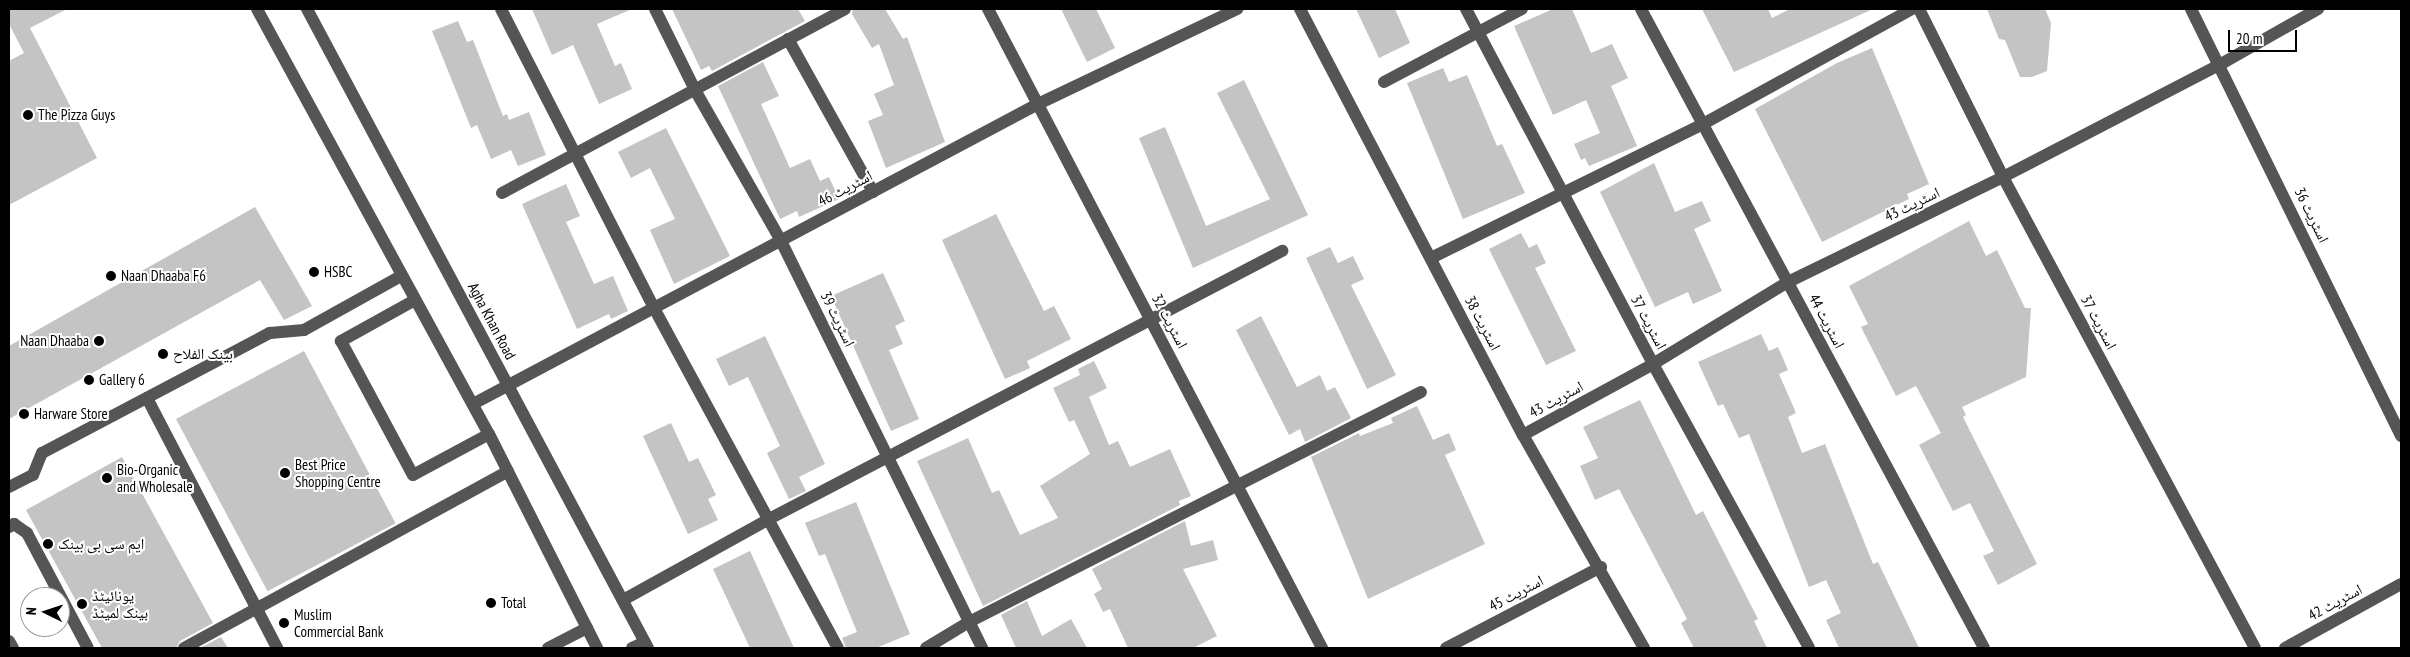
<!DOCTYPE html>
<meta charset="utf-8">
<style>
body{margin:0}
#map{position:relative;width:2410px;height:657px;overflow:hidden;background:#fff;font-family:"PT Sans Narrow","Noto Naskh Arabic",sans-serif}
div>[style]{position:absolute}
.building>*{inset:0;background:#c4c4c4;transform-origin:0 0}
.minor>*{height:12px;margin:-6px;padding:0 6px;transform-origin:6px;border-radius:6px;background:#555}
.dots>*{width:14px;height:14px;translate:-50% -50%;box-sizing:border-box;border:2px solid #fff;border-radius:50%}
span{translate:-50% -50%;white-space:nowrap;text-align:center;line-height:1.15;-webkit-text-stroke:4px #fff;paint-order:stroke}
.poi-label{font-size:15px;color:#000}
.left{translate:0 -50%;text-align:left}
.right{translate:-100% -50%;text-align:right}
.street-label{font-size:15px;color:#000}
.frame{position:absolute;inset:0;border:10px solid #000;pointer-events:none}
.north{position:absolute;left:20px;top:587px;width:50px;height:50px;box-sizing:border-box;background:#fff;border:1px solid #999;border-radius:50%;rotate:274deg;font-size:14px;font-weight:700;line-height:20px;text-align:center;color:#000}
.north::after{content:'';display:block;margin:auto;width:18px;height:22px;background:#000;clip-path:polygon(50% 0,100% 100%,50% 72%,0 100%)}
.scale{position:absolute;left:2228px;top:30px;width:69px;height:22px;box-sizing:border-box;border:2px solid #000;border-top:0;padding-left:6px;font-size:15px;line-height:18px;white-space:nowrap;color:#000;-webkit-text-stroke:4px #fff;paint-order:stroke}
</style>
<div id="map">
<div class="building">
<div style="clip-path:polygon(9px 9px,67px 9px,30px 28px,97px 158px,9px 205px,9px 61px,24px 53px,9px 24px)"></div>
<div style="clip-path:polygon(532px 9px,632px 9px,597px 24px,615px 66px,621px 63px,632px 89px,599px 104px,573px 45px,552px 55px)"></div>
<div style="clip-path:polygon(672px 9px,798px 9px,805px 21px,712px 71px,709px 66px,701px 70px)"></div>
<div style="clip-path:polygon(853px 9px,885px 9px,903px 39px,907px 37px,945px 142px,886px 168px,868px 121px,883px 115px,874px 94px,894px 85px,879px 44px,872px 48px,852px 14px)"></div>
<div style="clip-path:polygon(1061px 9px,1096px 9px,1115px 48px,1087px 62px)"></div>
<div style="clip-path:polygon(1356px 9px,1395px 9px,1410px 43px,1379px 58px)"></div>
<div style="clip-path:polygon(1553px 9px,1572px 9px,1591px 53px,1612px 44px,1628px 78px,1611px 86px,1637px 146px,1589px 166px,1585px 158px,1581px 160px,1574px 144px,1600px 133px,1586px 100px,1553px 115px,1514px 26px)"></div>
<div style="clip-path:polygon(1702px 9px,1768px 9px,1772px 18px,1790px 9px,1873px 9px,1734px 72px)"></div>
<div style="clip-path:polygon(1987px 9px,2045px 9px,2051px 23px,2047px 71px,2032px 77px,2020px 77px,2005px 40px,1999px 39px)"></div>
<div style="clip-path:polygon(458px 21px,467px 42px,473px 40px,503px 116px,507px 114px,509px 120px,529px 112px,546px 155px,518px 166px,511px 150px,491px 159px,477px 125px,471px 128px,432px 31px)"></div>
<div style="clip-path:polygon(1872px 48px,1929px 184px,1907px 194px,1909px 199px,1822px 242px,1755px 109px,1837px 63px)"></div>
<div style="clip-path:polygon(763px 62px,779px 96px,761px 104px,790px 168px,810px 159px,820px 181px,829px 177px,839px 199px,799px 217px,797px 211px,780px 219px,718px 86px)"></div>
<div style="clip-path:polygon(1443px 68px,1449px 82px,1467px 75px,1497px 146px,1502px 144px,1525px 193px,1463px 219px,1407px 83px)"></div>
<div style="clip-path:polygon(1244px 80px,1308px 215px,1193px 268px,1139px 138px,1165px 127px,1206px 226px,1270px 199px,1217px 93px)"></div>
<div style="clip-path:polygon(666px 128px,730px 256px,674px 284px,650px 230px,675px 219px,650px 168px,631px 178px,618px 152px)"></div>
<div style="clip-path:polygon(1654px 163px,1675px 212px,1702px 201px,1711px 221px,1694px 229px,1722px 291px,1693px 304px,1688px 292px,1655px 307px,1600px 192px)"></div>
<div style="clip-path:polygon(566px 184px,580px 216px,566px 222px,594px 284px,613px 276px,628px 311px,611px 319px,609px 314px,577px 329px,522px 204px)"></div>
<div style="clip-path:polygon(255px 207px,312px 306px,284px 320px,260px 280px,9px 419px,9px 346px)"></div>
<div style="clip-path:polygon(996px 214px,1044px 311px,1054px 306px,1071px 339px,1027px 361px,1030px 368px,1005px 379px,942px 240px)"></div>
<div style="clip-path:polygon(1969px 221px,1986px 256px,1997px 250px,2025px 308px,2031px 308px,2026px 377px,1962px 407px,1966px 415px,1963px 417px,2037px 564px,1998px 585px,1983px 556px,1994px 551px,1970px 503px,1953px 511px,1919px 445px,1941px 433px,1916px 386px,1896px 396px,1861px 327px,1868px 324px,1849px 286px)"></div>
<div style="clip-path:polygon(1521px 233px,1529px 248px,1537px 244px,1546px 263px,1535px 268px,1576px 351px,1546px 365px,1489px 249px)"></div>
<div style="clip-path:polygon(1330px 247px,1338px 263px,1353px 256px,1364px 279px,1351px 285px,1396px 375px,1367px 389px,1306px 258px)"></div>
<div style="clip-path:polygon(883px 273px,905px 321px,895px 326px,903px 344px,889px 350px,919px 419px,891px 431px,831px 296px)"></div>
<div style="clip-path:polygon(1261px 316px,1297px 387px,1320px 375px,1327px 391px,1335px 387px,1351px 418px,1305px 442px,1300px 429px,1289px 435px,1236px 330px)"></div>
<div style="clip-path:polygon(1761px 334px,1769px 351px,1778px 347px,1788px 370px,1779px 374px,1796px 413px,1788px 417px,1802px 453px,1825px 444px,1873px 564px,1878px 562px,1919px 648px,1839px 648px,1826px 620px,1841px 613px,1826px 580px,1809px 587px,1749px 434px,1739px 438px,1723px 404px,1718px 406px,1698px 362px)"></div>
<div style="clip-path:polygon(765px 336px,825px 464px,799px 477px,806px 491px,789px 499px,767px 453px,780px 446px,748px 377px,729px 386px,716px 359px)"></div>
<div style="left:304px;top:351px;width:195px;height:145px;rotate:62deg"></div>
<div style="clip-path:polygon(1094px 361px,1107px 388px,1089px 397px,1109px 445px,1118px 441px,1130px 467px,1170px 449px,1191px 496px,1179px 501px,1180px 505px,983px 606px,917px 461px,968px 438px,992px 493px,999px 490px,1020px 535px,1058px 518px,1040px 486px,1090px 454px,1074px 420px,1069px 422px,1053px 388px,1080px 375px,1078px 369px)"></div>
<div style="clip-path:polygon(1640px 400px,1696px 515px,1703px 511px,1758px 619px,1754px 621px,1767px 648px,1694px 648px,1681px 623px,1687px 619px,1619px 489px,1595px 500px,1580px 466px,1598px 458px,1583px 427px)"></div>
<div style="clip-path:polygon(1417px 406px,1433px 440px,1449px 433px,1456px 450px,1445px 455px,1485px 544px,1368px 599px,1311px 457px,1359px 433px,1360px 436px,1393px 423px,1391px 418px)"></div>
<div style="clip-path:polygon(671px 423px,689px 462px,698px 458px,716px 495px,708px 499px,718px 520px,688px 534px,643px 436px)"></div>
<div style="clip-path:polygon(122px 457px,213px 623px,180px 641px,176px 648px,102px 648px,26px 510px)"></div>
<div style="clip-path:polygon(856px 502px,910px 634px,876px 648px,846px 648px,842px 638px,857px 632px,825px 554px,819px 556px,805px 523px)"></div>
<div style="clip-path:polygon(1185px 521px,1191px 546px,1213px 540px,1218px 560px,1183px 569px,1217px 636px,1193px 648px,1128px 648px,1110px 609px,1103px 612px,1094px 594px,1102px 589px,1092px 569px)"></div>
<div style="clip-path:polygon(750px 551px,794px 648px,750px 648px,713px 569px)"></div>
<div style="clip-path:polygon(1027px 601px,1042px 636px,1071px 619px,1087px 648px,1016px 648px,1001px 615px)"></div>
<div style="clip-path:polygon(221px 637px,228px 648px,200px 648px)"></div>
</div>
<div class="minor">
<div style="left:257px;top:9px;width:484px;rotate:61.4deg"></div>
<div style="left:489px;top:434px;width:240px;rotate:63.2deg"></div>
<div style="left:307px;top:9px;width:724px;rotate:61.91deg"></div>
<div style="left:501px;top:9px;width:336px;rotate:62.9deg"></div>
<div style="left:654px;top:308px;width:387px;rotate:61.6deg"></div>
<div style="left:655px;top:9px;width:90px;rotate:63.7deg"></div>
<div style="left:695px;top:90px;width:174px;rotate:60.3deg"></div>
<div style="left:781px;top:241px;width:454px;rotate:63.7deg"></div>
<div style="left:988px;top:9px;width:721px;rotate:62.4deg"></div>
<div style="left:1300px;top:9px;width:481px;rotate:62.4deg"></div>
<div style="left:1523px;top:435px;width:245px;rotate:60.4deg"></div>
<div style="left:1466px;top:9px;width:401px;rotate:62.2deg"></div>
<div style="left:1653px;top:364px;width:324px;rotate:61.2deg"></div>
<div style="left:1641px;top:9px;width:725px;rotate:61.77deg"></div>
<div style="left:1919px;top:9px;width:188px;rotate:63.4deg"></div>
<div style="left:2003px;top:177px;width:534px;rotate:61.85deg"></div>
<div style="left:2191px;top:9px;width:476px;rotate:63.8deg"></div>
<div style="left:788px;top:39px;width:175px;rotate:60.9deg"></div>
<div style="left:1384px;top:82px;width:156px;rotate:-27.9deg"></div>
<div style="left:502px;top:193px;width:389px;rotate:-28.2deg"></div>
<div style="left:1431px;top:258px;width:303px;rotate:-26.2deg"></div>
<div style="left:1703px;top:124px;width:239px;rotate:-28.8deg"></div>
<div style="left:415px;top:300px;width:85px;rotate:151deg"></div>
<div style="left:341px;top:341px;width:152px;rotate:61.8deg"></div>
<div style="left:413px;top:475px;width:86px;rotate:-28.3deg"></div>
<div style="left:147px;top:398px;width:282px;rotate:62.5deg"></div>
<div style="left:473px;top:404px;width:640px;rotate:-27.97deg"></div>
<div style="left:1038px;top:104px;width:221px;rotate:-25.5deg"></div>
<div style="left:1523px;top:435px;width:148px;rotate:-28.6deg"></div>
<div style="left:1653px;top:364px;width:158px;rotate:-31.3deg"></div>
<div style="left:1788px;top:282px;width:239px;rotate:-26deg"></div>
<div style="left:2003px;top:177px;width:246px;rotate:-27.4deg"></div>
<div style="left:2221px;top:64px;width:112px;rotate:-29.6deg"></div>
<div style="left:9px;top:487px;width:27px;rotate:-27deg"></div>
<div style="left:33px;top:475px;width:24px;rotate:-68deg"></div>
<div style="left:42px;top:453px;width:258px;rotate:-27.8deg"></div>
<div style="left:270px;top:333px;width:34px;rotate:-5deg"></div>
<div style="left:304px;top:330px;width:111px;rotate:-29.1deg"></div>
<div style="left:9px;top:527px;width:6px;rotate:-31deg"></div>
<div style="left:14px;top:524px;width:16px;rotate:35deg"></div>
<div style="left:27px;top:533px;width:130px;rotate:62.1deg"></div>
<div style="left:623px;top:600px;width:169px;rotate:-29deg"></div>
<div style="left:771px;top:518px;width:577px;rotate:-27.59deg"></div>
<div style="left:9px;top:641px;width:8px;rotate:60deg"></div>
<div style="left:184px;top:648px;width:369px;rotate:-28.6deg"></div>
<div style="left:548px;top:648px;width:44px;rotate:-27.1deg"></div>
<div style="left:632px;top:648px;width:14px;rotate:-25deg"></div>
<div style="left:926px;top:648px;width:50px;rotate:-31.2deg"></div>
<div style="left:969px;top:622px;width:507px;rotate:-26.97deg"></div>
<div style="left:1446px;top:648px;width:175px;rotate:-27.6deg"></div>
<div style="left:2285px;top:648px;width:132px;rotate:-28.9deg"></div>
</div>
<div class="dots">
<div style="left:28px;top:115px;background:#000"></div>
<div style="left:314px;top:272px;background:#000"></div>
<div style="left:111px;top:276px;background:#000"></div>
<div style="left:99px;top:341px;background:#000"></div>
<div style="left:163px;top:354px;background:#000"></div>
<div style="left:89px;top:380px;background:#000"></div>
<div style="left:24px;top:414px;background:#000"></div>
<div style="left:285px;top:473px;background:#000"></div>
<div style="left:107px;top:478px;background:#000"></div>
<div style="left:48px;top:544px;background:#000"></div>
<div style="left:491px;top:603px;background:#000"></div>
<div style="left:82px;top:604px;background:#000"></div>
<div style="left:284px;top:623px;background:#000"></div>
</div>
<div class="poi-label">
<span class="left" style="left:38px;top:115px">The Pizza Guys</span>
<span class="left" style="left:324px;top:272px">HSBC</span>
<span class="left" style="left:121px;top:276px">Naan Dhaaba F6</span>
<span class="right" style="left:89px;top:341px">Naan Dhaaba</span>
<span class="left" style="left:173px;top:354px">بینک الفلاح</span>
<span class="left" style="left:99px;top:380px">Gallery 6</span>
<span class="left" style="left:34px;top:414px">Harware Store</span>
<span class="left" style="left:295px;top:473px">Best Price<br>Shopping Centre</span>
<span class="left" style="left:117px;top:478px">Bio-Organic<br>and Wholesale</span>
<span class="left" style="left:58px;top:544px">ایم سی بی بینک</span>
<span class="left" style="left:92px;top:604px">یونائیٹڈ<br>بینک لمیٹڈ</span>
<span class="left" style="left:501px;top:603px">Total</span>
<span class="left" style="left:294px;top:623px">Muslim<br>Commercial Bank</span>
</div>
<div class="street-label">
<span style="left:845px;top:188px;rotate:-28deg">اسٹریٹ 46</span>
<span style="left:1912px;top:204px;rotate:-26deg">اسٹریٹ 43</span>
<span style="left:2312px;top:215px;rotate:64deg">اسٹریٹ 36</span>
<span style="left:838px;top:319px;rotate:64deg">اسٹریٹ 39</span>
<span style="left:492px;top:321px;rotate:62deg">Agha Khan Road</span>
<span style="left:1170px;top:321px;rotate:62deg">اسٹریٹ 32</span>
<span style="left:1827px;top:321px;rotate:62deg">اسٹریٹ 44</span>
<span style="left:1649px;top:322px;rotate:62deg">اسٹریٹ 37</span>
<span style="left:2099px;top:322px;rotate:62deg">اسٹریٹ 37</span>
<span style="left:1483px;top:323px;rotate:62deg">اسٹریٹ 38</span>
<span style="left:1556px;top:399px;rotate:-29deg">اسٹریٹ 43</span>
<span style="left:1516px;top:593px;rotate:-28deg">اسٹریٹ 45</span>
<span style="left:2335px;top:602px;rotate:-29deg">اسٹریٹ 42</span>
</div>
<div class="frame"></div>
<div class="north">N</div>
<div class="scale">20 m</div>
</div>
